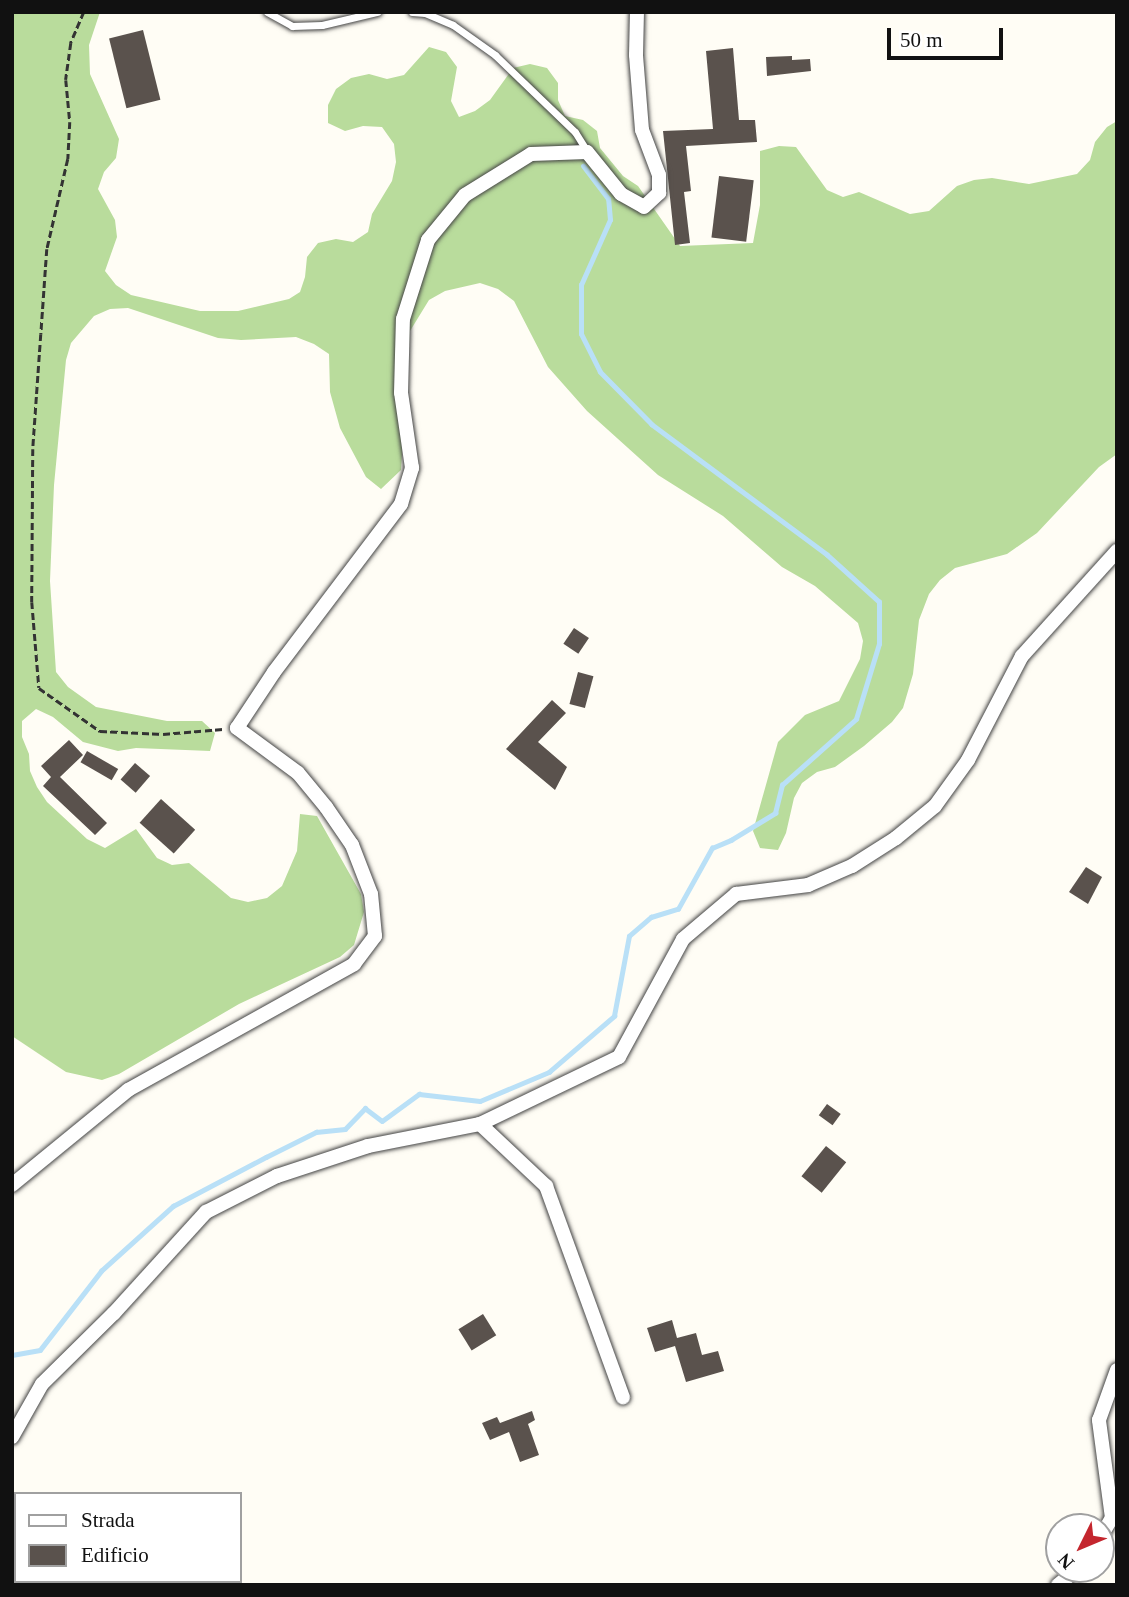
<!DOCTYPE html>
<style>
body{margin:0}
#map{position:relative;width:1129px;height:1597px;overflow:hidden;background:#fffdf5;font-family:"Times New Roman",serif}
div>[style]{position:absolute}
.forest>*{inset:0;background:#b9dc9c}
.stream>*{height:4.5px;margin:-2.25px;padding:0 2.25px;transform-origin:2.25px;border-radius:2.25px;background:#b9e0f7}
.building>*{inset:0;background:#5a524d;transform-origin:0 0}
.path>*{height:2.5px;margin-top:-1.25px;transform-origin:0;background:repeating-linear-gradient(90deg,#333 0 7px,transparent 0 10.5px)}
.roads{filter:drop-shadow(0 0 2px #444) drop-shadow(0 0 2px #444)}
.lane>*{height:7px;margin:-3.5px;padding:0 3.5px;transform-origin:3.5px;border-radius:3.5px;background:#fff}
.street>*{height:14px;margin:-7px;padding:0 7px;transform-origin:7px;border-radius:7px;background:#fff}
span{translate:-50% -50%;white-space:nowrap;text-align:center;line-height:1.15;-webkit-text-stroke:7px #fff;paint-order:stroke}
.frame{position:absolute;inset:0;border:14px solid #111;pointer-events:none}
.legend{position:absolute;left:14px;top:1492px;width:228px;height:91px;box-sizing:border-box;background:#fff;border:2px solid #a0a0a0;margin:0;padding:9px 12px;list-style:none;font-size:21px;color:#111}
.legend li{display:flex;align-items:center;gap:14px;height:35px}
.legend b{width:35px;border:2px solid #a0a0a0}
.north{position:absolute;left:1045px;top:1513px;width:70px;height:70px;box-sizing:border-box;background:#fff;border:2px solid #a0a0a0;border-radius:50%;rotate:227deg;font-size:19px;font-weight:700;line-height:28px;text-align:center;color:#111}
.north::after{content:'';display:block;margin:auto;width:24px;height:32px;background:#c4262e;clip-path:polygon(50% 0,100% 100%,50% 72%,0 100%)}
.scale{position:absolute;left:887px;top:28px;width:116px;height:32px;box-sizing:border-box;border:4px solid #111;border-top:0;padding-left:9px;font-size:21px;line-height:24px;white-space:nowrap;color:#111;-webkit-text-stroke:5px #fff;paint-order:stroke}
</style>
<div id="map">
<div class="forest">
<div style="clip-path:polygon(12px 12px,100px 12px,89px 45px,90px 74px,119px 139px,116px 158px,104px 172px,98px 189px,115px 220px,117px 237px,105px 271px,116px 285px,131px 295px,200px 311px,238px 311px,289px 299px,300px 292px,305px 277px,307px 257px,318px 243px,336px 239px,353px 242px,368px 232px,372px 214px,392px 181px,396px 162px,394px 144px,382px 127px,363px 126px,345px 131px,328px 123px,328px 105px,336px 89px,351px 78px,369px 74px,387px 79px,404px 75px,429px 47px,446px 52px,457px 67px,451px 101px,459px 117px,475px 111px,490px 100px,513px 68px,530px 64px,547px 68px,558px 83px,558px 100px,565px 116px,583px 120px,597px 131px,600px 148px,623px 176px,638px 186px,680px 246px,753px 243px,760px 205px,760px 151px,779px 146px,796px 147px,827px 190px,843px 197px,859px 192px,910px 214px,929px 211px,957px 186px,974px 180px,992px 178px,1029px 184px,1077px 174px,1090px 160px,1095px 142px,1107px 127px,1117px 121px,1117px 454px,1099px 467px,1037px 533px,1007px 554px,955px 568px,940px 580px,929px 594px,919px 620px,913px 674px,903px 708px,892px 722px,864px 746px,835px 767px,817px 772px,802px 783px,794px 798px,786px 833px,778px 850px,760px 848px,753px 831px,778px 742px,805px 715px,839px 701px,860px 659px,863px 641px,858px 623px,815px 586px,782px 567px,723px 516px,658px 475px,587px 411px,548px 367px,514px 301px,498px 289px,480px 283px,445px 291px,429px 300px,410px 331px,401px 470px,381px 489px,366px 477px,340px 428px,330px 392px,329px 354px,314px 344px,296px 337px,241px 340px,218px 338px,128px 308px,110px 309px,94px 316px,71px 343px,66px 360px,54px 485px,50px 581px,56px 672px,68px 687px,96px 707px,167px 721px,202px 721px,215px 733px,210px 751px,136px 748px,118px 751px,83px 742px,53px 717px,36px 709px,22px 721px,22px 737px,29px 754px,30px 771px,37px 787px,47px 802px,87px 839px,105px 848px,136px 829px,157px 858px,172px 865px,189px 863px,231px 898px,248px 902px,267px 898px,282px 886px,297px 851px,300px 814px,317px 816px,361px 894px,364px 912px,354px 945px,340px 957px,239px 1004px,119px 1074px,102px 1080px,66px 1072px,12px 1036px)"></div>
</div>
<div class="stream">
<div style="left:12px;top:1355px;width:28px;rotate:-10deg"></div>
<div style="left:40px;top:1350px;width:100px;rotate:-52.3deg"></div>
<div style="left:101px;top:1271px;width:97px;rotate:-42.1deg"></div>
<div style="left:173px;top:1206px;width:105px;rotate:-27.8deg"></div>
<div style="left:266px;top:1157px;width:56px;rotate:-26.6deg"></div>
<div style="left:316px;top:1132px;width:29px;rotate:-6deg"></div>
<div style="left:345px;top:1129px;width:29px;rotate:-46deg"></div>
<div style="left:365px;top:1108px;width:21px;rotate:37deg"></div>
<div style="left:382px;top:1121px;width:46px;rotate:-36.1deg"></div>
<div style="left:419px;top:1094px;width:61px;rotate:6.5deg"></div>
<div style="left:480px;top:1101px;width:75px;rotate:-22.8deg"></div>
<div style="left:549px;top:1072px;width:86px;rotate:-40.7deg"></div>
<div style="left:614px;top:1016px;width:81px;rotate:-79.4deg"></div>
<div style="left:629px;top:936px;width:29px;rotate:-41deg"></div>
<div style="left:651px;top:917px;width:28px;rotate:-17deg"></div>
<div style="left:678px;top:909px;width:70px;rotate:-60.9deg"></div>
<div style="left:712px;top:848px;width:21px;rotate:-23deg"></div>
<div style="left:731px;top:840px;width:52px;rotate:-31.5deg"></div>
<div style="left:775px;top:813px;width:29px;rotate:-76deg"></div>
<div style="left:782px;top:785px;width:99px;rotate:-41.7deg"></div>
<div style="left:856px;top:719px;width:78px;rotate:-73deg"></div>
<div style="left:879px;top:644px;width:42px;rotate:-90deg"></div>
<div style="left:879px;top:602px;width:70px;rotate:-137.9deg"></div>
<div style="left:827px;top:555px;width:218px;rotate:-143.4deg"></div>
<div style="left:652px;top:425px;width:74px;rotate:-134.5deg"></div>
<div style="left:600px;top:372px;width:42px;rotate:-116.6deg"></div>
<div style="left:581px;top:334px;width:49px;rotate:-90deg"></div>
<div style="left:581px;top:285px;width:71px;rotate:-66deg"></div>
<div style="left:610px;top:220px;width:21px;rotate:-95deg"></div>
<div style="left:608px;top:199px;width:41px;rotate:-127.1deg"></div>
</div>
<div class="building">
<div style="left:143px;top:30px;width:72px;height:35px;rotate:76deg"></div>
<div style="clip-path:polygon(733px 48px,739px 120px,755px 120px,757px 142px,686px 146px,691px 191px,684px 192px,690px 243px,675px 245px,663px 131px,713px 129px,706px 51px)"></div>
<div style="clip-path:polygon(792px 56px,792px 60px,810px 59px,811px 71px,767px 76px,766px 57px)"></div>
<div style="left:719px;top:176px;width:35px;height:62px;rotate:7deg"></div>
<div style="left:574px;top:628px;width:18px;height:19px;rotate:34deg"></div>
<div style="left:578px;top:672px;width:16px;height:33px;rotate:15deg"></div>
<div style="clip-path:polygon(552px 700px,566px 713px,538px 742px,567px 767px,555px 790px,506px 749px)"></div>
<div style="clip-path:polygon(69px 740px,83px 755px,60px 777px,107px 823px,95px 835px,43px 786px,51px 777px,41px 766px)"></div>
<div style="left:87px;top:751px;width:36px;height:13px;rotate:30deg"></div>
<div style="left:135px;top:763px;width:20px;height:22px;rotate:41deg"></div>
<div style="left:161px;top:799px;width:46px;height:32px;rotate:42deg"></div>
<div style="clip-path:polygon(1086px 867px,1102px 877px,1088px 904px,1069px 892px)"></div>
<div style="left:827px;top:1104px;width:17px;height:14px;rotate:36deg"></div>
<div style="left:826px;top:1146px;width:26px;height:39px;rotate:39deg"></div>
<div style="left:483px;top:1314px;width:25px;height:29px;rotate:58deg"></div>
<div style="clip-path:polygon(672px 1320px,677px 1338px,696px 1333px,702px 1355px,718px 1351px,724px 1371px,686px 1382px,675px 1346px,655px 1352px,647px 1328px)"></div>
<div style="clip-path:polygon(532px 1411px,535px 1420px,528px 1424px,539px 1455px,520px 1462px,509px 1432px,490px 1440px,482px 1423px,497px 1417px,500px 1423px)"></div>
</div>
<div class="path">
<div style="left:84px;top:12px;width:34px;rotate:113deg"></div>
<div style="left:71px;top:43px;width:37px;rotate:98deg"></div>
<div style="left:66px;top:80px;width:42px;rotate:84.6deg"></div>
<div style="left:70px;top:122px;width:37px;rotate:93deg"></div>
<div style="left:68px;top:159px;width:92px;rotate:103.1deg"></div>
<div style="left:47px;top:249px;width:85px;rotate:94deg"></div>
<div style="left:41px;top:334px;width:115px;rotate:94deg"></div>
<div style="left:33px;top:449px;width:153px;rotate:90.4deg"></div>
<div style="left:32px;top:602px;width:86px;rotate:85.3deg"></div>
<div style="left:39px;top:688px;width:75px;rotate:35.2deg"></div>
<div style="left:100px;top:731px;width:63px;rotate:2.7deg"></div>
<div style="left:163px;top:734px;width:60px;rotate:-4.8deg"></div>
</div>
<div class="roads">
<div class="lane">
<div style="left:267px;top:12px;width:29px;rotate:29deg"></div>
<div style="left:292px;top:26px;width:30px;rotate:-2deg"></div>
<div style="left:322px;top:25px;width:57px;rotate:-13.3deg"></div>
<div style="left:412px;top:12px;width:13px;rotate:4deg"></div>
<div style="left:425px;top:13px;width:30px;rotate:23deg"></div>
<div style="left:453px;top:25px;width:52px;rotate:35.5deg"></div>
<div style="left:495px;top:55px;width:111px;rotate:43.9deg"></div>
<div style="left:575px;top:132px;width:22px;rotate:58deg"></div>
</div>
<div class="street">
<div style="left:480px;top:1124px;width:91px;rotate:43.2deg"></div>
<div style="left:546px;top:1186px;width:225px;rotate:70deg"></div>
<div style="left:12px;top:1185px;width:150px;rotate:-39.3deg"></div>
<div style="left:128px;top:1090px;width:259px;rotate:-29.1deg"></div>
<div style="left:354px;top:964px;width:35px;rotate:-53deg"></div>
<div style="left:375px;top:936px;width:42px;rotate:-95.4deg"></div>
<div style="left:371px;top:894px;width:53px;rotate:-111.2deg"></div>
<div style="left:352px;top:845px;width:46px;rotate:-124.4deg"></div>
<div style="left:326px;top:807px;width:44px;rotate:-129.5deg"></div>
<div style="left:298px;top:773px;width:76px;rotate:-143.6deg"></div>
<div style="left:237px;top:728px;width:67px;rotate:-56.5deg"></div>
<div style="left:274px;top:672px;width:211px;rotate:-52.9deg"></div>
<div style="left:401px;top:504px;width:38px;rotate:-73deg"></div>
<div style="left:412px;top:468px;width:76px;rotate:-98.3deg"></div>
<div style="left:401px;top:393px;width:74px;rotate:-88.5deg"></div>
<div style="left:403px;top:319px;width:83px;rotate:-72.4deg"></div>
<div style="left:428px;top:240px;width:58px;rotate:-50.6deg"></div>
<div style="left:465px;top:195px;width:78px;rotate:-31.8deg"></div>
<div style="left:531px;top:154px;width:56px;rotate:-2deg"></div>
<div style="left:587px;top:152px;width:54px;rotate:51deg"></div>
<div style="left:621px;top:194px;width:26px;rotate:29deg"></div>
<div style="left:644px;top:207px;width:21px;rotate:-43deg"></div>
<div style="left:659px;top:193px;width:18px;rotate:-90deg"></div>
<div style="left:659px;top:175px;width:48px;rotate:-110.7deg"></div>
<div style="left:642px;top:130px;width:75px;rotate:-94.6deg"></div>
<div style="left:636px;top:55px;width:43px;rotate:-88.7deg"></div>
<div style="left:12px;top:1437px;width:61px;rotate:-60.5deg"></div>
<div style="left:42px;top:1384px;width:101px;rotate:-44.6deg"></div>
<div style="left:114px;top:1313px;width:137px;rotate:-47.7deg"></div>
<div style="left:206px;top:1212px;width:80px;rotate:-26.9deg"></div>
<div style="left:277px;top:1176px;width:96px;rotate:-18.2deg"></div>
<div style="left:368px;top:1146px;width:114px;rotate:-11.1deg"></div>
<div style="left:480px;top:1124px;width:154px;rotate:-25.7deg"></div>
<div style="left:619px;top:1057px;width:134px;rotate:-61.5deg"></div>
<div style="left:683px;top:939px;width:70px;rotate:-40.3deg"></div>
<div style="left:736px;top:894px;width:73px;rotate:-7.1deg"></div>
<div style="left:808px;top:885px;width:48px;rotate:-23.4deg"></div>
<div style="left:852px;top:866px;width:52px;rotate:-32.5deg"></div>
<div style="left:896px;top:838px;width:50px;rotate:-39.4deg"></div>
<div style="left:935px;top:806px;width:57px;rotate:-54.3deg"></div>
<div style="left:968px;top:760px;width:117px;rotate:-62.6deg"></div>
<div style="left:1022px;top:656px;width:142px;rotate:-47.9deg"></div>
<div style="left:1101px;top:1536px;width:21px;rotate:-59deg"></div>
<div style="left:1112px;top:1518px;width:99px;rotate:-97.6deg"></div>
<div style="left:1099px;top:1420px;width:53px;rotate:-70.2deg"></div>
<div style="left:1058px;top:1585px;width:26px;rotate:-39deg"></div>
</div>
</div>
<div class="frame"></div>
<ul class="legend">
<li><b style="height:9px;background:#fff"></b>Strada</li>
<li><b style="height:19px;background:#5a524d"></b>Edificio</li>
</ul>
<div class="north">N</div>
<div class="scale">50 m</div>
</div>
